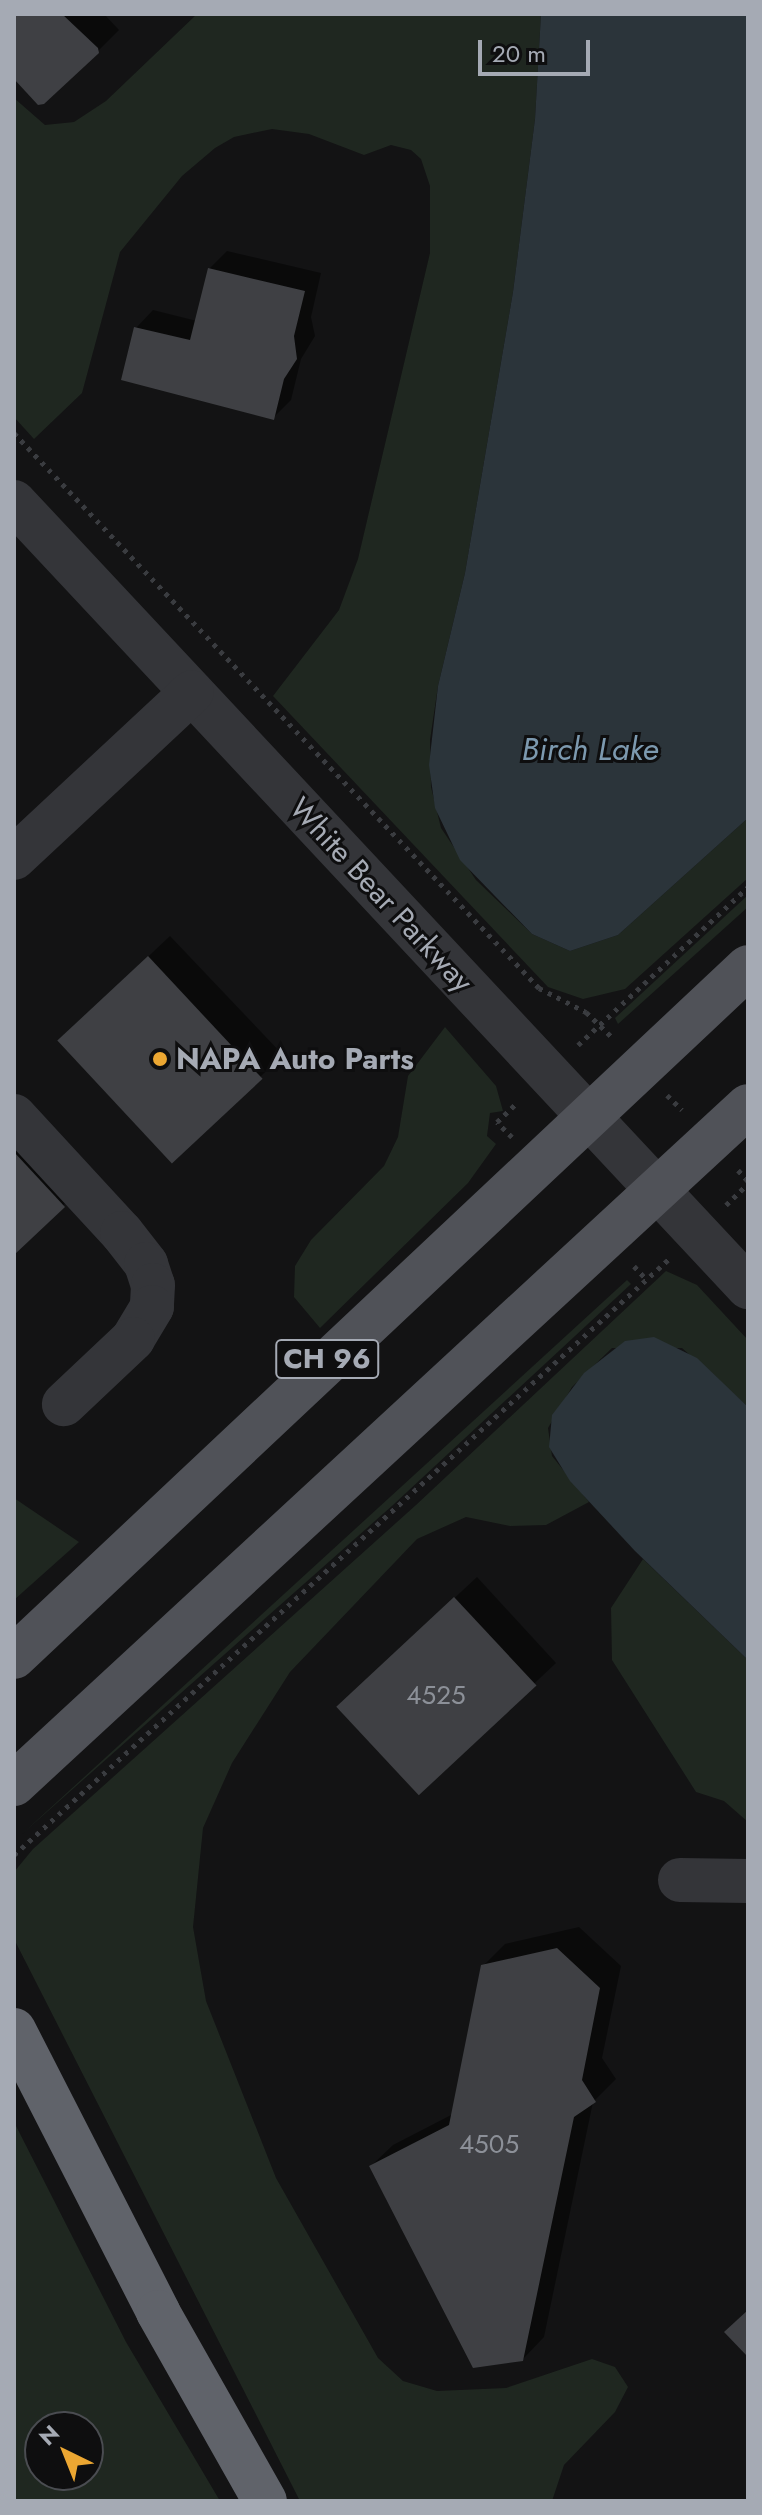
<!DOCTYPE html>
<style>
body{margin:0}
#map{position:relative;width:762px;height:2515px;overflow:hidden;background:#131314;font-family:Jost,sans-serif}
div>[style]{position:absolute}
.green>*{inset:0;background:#1f2720}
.water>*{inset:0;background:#2b343a}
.shadow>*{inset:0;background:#0007}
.building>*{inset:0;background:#3f4044;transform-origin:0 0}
.path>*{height:5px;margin-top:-2.5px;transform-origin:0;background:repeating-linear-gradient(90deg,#3a3c40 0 4px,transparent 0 10px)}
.minor>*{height:44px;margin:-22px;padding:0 22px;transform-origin:22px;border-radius:22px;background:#343539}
.major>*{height:44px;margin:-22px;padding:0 22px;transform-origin:22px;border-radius:22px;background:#505258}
.highway>*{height:44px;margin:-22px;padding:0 22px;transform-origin:22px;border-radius:22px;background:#60636a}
.dots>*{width:22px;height:22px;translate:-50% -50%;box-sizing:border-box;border:4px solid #0e0e0f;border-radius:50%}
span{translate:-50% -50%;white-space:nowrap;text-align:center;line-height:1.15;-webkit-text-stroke:6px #0e0e0f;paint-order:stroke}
.number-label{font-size:26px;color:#8c9098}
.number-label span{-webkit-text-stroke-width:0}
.shield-label span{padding:2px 6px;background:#0e0e0f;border:2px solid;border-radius:6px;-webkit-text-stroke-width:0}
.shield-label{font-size:28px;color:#a5aab4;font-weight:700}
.street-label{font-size:30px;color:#a5aab4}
.poi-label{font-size:30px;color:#a5aab4;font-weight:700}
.left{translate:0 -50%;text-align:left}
.water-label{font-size:32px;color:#7c99af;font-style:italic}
.frame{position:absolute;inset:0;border:16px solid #a5aab4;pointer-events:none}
.north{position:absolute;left:24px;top:2411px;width:80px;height:80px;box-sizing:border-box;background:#0e0e0f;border:2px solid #4a4c51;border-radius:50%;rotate:317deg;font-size:22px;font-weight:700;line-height:32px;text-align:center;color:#a5aab4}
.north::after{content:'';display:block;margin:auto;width:28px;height:36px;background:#eca732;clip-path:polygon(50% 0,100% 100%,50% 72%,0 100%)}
.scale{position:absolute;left:478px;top:40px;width:112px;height:36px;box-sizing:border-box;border:4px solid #a5aab4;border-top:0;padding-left:10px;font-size:24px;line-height:28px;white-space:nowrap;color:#a5aab4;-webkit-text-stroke:6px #0e0e0f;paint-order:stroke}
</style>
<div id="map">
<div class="green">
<div style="clip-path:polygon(197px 14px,541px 14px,535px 119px,513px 292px,465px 573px,438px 686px,430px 740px,431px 787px,441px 828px,476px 880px,532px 934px,570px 951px,618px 935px,748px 818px,748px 878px,625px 989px,583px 999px,548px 987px,273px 696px,339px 610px,358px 559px,430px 253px,430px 186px,421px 159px,411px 150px,391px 145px,364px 155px,309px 134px,272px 129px,234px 137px,215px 148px,182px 176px,120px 252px,82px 393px,34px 439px,14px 417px,14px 98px,45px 125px,74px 122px,106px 101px)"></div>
<div style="clip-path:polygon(748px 895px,748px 907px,618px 1024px,615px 1018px)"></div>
<div style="clip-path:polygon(445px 1027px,496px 1086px,503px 1111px,490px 1113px,487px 1136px,496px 1144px,468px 1183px,320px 1328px,294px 1297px,295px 1266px,311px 1240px,384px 1166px,398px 1137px,408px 1076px)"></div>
<div style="clip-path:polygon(666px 1271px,697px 1285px,748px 1340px,748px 1407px,682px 1348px,612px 1348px,572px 1387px,548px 1428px,552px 1456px,589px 1502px,546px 1525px,510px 1526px,466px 1517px,417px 1539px,290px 1672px,232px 1763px,203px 1828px,193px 1927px,206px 2001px,276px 2178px,378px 2358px,403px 2381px,437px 2391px,506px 2388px,592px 2359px,615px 2367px,628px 2387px,615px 2412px,564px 2465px,552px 2501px,300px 2501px,14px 1939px,14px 1872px,33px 1849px,416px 1505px)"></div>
<div style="clip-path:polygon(627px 1280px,631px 1284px,393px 1505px,22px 1834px)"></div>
<div style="clip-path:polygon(14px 1498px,79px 1542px,14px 1600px)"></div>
<div style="clip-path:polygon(643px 1559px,748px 1660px,748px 1822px,724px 1801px,696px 1792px,612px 1660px,611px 1608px)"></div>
<div style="clip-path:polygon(evenodd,14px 2122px,126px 2342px,220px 2501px,14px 2501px,14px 2122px,40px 2427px,88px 2427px,88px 2475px,40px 2475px,40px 2427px)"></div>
</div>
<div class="water">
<div style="clip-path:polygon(541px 14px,748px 14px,748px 818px,618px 935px,570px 951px,532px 934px,460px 860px,435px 808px,429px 765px,438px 686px,465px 573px,513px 292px,535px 119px)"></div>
<div style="clip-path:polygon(654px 1337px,697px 1358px,748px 1407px,748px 1660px,635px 1551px,570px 1481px,549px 1447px,552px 1415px,584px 1373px,625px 1341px)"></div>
</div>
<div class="shadow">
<div style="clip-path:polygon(14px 14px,104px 14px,119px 30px,98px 51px,14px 74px)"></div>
<div style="clip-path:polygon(227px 251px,321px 273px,311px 317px,315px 336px,301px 359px,291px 400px,273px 418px,136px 328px,153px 310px,197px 321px,209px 269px)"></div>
<div style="clip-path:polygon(170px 936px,283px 1055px,173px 1160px,82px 1019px)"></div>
<div style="clip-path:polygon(14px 1120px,81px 1188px,14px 1252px)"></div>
<div style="clip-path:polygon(477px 1577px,556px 1663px,418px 1793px,360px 1686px)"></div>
<div style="clip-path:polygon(579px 1927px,621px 1966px,602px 2058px,616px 2079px,593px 2102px,544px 2337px,523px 2359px,371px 2166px,393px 2145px,453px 2114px,483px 1966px,505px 1944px)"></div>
</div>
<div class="building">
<div style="clip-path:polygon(14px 14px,62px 14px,98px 48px,99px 53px,44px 104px,38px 105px,14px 79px)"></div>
<div style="clip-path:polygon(208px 268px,305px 291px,294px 336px,297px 359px,284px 379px,274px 420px,121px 380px,134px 327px,190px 340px)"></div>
<div style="left:148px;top:956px;width:168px;height:124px;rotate:47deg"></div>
<div style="clip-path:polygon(14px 1152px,65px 1207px,14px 1255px)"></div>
<div style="left:454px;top:1597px;width:121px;height:161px;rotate:47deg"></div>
<div style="clip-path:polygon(557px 1948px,600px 1988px,582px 2080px,596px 2102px,574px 2117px,523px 2361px,473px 2368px,369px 2166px,449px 2125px,481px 1965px)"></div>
<div style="clip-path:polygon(748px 2310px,748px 2357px,724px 2332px)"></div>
</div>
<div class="path">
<div style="left:14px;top:433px;width:764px;rotate:46.59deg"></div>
<div style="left:539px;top:988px;width:53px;rotate:27.1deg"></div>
<div style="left:586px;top:1012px;width:37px;rotate:44deg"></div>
<div style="left:578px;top:1045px;width:232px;rotate:-42.9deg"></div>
<div style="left:667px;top:1095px;width:21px;rotate:45deg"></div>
<div style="left:512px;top:1137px;width:21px;rotate:-135deg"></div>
<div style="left:497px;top:1122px;width:29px;rotate:-44deg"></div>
<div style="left:738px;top:1170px;width:15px;rotate:48deg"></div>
<div style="left:726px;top:1205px;width:30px;rotate:-44deg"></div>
<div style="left:634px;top:1266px;width:19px;rotate:47deg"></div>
<div style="left:14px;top:1855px;width:886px;rotate:-42.3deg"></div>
</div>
<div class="minor">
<div style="left:14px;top:502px;width:1075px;rotate:46.92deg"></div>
<div style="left:14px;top:858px;width:243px;rotate:-43deg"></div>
<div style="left:14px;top:1116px;width:159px;rotate:47.3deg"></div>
<div style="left:122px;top:1233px;width:39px;rotate:52deg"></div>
<div style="left:146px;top:1264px;width:22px;rotate:72deg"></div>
<div style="left:153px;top:1285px;width:22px;rotate:93deg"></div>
<div style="left:152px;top:1307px;width:37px;rotate:121deg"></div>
<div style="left:133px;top:1339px;width:95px;rotate:136.7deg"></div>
<div style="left:680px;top:1880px;width:68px;rotate:0.8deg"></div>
</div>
<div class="major">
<div style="left:14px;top:1657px;width:1007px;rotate:-43.23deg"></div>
<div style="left:14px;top:1784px;width:999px;rotate:-42.73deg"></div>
</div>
<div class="highway">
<div style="left:14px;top:2030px;width:317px;rotate:62.9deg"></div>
<div style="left:158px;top:2312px;width:217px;rotate:60.5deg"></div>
</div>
<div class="dots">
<div style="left:160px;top:1059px;background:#eca732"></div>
</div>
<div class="number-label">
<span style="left:436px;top:1696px">4525</span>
<span style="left:489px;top:2145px">4505</span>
</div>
<div class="shield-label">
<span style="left:327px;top:1359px">CH 96</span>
</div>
<div class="street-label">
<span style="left:381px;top:895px;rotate:47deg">White Bear Parkway</span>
</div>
<div class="poi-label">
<span class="left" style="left:176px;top:1059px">NAPA Auto Parts</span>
</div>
<div class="water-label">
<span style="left:590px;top:749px">Birch Lake</span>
</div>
<div class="frame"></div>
<div class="north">N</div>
<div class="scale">20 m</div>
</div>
